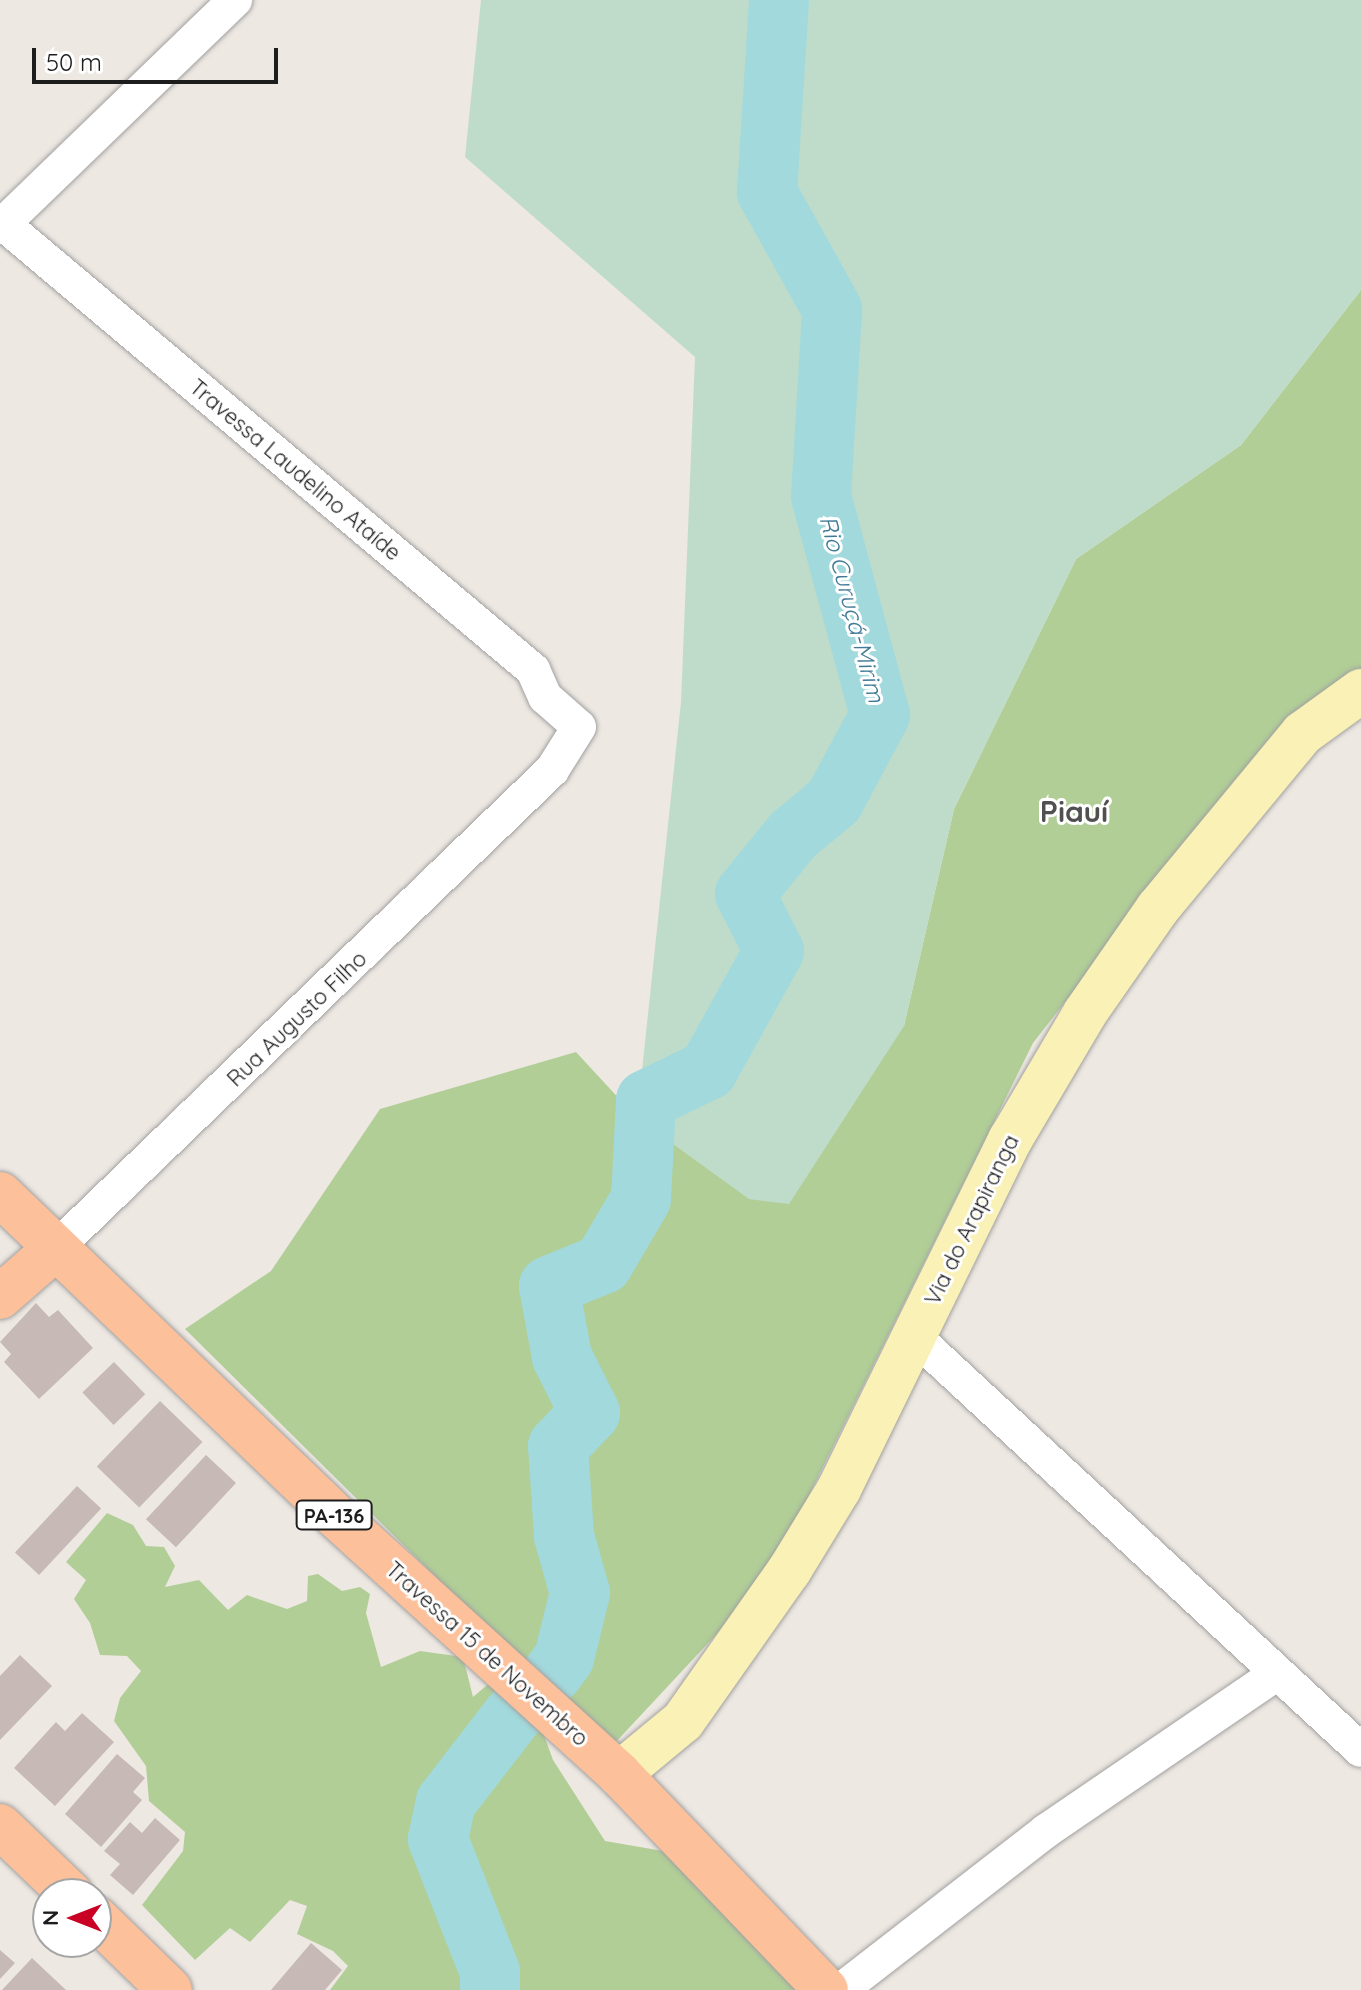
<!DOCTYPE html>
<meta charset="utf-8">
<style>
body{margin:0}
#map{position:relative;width:1361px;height:1990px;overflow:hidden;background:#eee8e2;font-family:Quicksand,sans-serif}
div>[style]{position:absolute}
.forest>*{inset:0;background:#b1ce97}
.wetland>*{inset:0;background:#bfdcca}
.river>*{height:60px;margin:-30px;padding:0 30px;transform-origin:30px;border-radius:30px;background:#a2d9dc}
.building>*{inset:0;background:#c6b9b6;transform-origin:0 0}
.roads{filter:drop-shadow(0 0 2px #a1a1a1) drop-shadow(0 0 2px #a1a1a1)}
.street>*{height:34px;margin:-17px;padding:0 17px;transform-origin:17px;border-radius:17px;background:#fff}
.secondary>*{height:44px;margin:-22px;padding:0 22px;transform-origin:22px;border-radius:22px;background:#f9f1b5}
.primary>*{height:44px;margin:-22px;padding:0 22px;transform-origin:22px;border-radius:22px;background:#fcc09a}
span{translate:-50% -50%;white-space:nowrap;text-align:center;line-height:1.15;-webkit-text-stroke:6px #fff;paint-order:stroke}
.shield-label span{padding:2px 6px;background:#fff;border:2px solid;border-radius:6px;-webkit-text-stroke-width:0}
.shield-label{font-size:20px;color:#1d1d1d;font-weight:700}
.street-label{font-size:22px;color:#1d1d1d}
.water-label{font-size:24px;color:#417a95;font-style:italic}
.district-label{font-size:30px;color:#505050;font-weight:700}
.north{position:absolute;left:32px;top:1878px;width:80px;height:80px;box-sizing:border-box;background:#fff;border:2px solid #a5a5a5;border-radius:50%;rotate:270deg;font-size:22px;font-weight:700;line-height:32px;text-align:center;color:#1d1d1d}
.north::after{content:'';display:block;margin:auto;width:28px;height:36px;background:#c90023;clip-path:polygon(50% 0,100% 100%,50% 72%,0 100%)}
.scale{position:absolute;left:32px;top:48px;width:246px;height:36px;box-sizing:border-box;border:4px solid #1d1d1d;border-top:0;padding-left:10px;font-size:24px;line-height:28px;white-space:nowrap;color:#1d1d1d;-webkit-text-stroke:6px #fff;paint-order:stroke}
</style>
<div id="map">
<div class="forest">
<div style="clip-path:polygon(1361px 290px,1361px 686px,1232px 788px,1033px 1043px,767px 1580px,614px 1744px,454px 1595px,185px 1329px,271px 1271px,380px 1109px,576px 1052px,637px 1118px,904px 1026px,954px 809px,1076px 559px,1241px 445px)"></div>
<div style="clip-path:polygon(107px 1513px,133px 1525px,146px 1546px,164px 1547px,175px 1566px,165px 1587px,199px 1580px,228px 1610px,247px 1595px,287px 1609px,307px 1601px,308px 1576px,318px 1574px,342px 1591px,360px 1587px,370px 1594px,366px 1613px,381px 1667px,420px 1651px,463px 1657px,473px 1697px,492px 1681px,541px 1727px,553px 1760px,605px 1841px,663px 1851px,798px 1990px,330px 1990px,348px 1966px,333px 1951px,297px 1934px,307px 1906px,290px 1900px,250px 1942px,230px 1928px,195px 1960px,142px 1905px,183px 1851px,185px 1832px,149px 1801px,146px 1766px,114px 1721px,120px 1698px,141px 1671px,127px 1656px,100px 1655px,90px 1623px,74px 1599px,86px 1580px,66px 1562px)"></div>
</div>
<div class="wetland">
<div style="clip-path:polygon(481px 0,1361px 0,1361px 290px,1241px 445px,1076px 559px,954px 809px,904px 1026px,789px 1204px,749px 1199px,637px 1118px,681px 702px,695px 357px,465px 157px)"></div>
</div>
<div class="river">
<div style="left:553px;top:1673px;width:19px;rotate:-54deg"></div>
<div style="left:564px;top:1658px;width:67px;rotate:-76.2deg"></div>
<div style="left:580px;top:1593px;width:59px;rotate:-105.7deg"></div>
<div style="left:564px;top:1536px;width:90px;rotate:-93.8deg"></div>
<div style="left:558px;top:1446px;width:46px;rotate:-45.9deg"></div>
<div style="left:590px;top:1413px;width:63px;rotate:-116.6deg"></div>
<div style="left:562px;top:1357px;width:72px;rotate:-100.4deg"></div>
<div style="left:549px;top:1286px;width:58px;rotate:-22.2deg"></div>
<div style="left:603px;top:1264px;width:75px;rotate:-59.7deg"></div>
<div style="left:641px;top:1199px;width:99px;rotate:-87.1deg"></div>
<div style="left:646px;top:1100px;width:69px;rotate:-25.8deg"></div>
<div style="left:708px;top:1070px;width:136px;rotate:-61deg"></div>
<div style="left:774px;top:951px;width:64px;rotate:-117deg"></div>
<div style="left:745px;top:894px;width:76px;rotate:-50.9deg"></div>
<div style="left:793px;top:835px;width:53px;rotate:-39.7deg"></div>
<div style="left:834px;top:801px;width:98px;rotate:-61.9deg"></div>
<div style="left:880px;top:715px;width:227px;rotate:-105.1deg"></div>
<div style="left:821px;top:496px;width:187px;rotate:-86.6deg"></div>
<div style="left:832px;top:309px;width:134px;rotate:-119.1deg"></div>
<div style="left:767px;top:192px;width:192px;rotate:-86.4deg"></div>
<div style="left:490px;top:1990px;width:18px;rotate:-90deg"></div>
<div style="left:490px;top:1972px;width:143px;rotate:-111.4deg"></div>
<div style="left:438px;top:1839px;width:38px;rotate:-78deg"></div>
<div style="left:446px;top:1802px;width:110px;rotate:-52.4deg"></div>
</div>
<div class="building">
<div style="clip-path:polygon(36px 1303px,49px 1317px,58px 1310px,93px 1348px,39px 1399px,4px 1362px,11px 1354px,0 1342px)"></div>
<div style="left:114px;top:1362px;width:45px;height:44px;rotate:46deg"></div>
<div style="left:160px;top:1401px;width:59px;height:91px;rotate:44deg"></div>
<div style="left:206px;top:1455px;width:41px;height:88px;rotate:43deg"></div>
<div style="left:77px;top:1486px;width:33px;height:91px;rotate:43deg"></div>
<div style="clip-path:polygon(20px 1655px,52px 1686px,0 1740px,0 1676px)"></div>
<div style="clip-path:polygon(82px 1713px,114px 1742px,55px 1806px,14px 1768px,56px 1722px,65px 1731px)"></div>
<div style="clip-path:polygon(117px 1754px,145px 1778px,133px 1792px,142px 1800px,101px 1847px,65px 1814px)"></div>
<div style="clip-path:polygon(155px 1818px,180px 1840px,133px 1895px,110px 1875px,120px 1864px,104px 1851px,130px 1822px,142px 1833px)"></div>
<div style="clip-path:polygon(311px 1943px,342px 1970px,325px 1990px,271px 1990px)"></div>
<div style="clip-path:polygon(0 1950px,15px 1963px,0 1979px)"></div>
<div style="clip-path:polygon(32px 1958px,66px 1990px,2px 1990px)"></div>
</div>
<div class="roads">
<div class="street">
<div style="left:0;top:221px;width:697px;rotate:40.11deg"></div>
<div style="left:533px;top:670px;width:30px;rotate:66deg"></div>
<div style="left:545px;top:697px;width:45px;rotate:41.4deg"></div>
<div style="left:579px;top:727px;width:51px;rotate:122.1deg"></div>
<div style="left:552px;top:770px;width:689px;rotate:136.06deg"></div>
<div style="left:0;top:227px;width:327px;rotate:-44deg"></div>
<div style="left:914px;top:1336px;width:609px;rotate:42.81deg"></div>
<div style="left:841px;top:1990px;width:259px;rotate:-37.8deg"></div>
<div style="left:1046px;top:1831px;width:277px;rotate:-34.3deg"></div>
</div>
<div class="secondary">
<div style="left:619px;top:1774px;width:83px;rotate:-39.6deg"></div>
<div style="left:683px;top:1721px;width:184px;rotate:-54.8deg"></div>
<div style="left:789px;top:1571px;width:96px;rotate:-58.6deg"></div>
<div style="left:839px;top:1489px;width:389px;rotate:-63.9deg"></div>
<div style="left:1010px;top:1140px;width:147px;rotate:-59.4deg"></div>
<div style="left:1085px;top:1013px;width:128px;rotate:-55.2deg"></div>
<div style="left:1158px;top:908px;width:227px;rotate:-50.4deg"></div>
<div style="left:1303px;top:733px;width:72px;rotate:-35.9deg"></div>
</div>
<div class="primary">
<div style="left:0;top:1194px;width:455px;rotate:43.8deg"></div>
<div style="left:328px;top:1509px;width:394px;rotate:42.3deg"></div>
<div style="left:619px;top:1774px;width:299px;rotate:46.2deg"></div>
<div style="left:0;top:1297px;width:74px;rotate:-41.2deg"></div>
<div style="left:0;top:1826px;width:98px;rotate:43.8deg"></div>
<div style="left:96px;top:1918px;width:103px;rotate:44.2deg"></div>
</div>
</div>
<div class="shield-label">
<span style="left:334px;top:1515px">PA-136</span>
</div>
<div class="street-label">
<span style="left:295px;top:470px;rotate:40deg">Travessa Laudelino Ataíde</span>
<span style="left:297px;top:1019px;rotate:-44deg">Rua Augusto Filho</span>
<span style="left:972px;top:1220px;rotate:-64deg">Via do Arapiranga</span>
<span style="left:487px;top:1654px;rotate:42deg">Travessa 15 de Novembro</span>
</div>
<div class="water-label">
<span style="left:852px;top:609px;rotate:75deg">Rio Curuçá-Mirim</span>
</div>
<div class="district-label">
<span style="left:1074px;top:811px">Piauí</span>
</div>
<div class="north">N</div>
<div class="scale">50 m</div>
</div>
